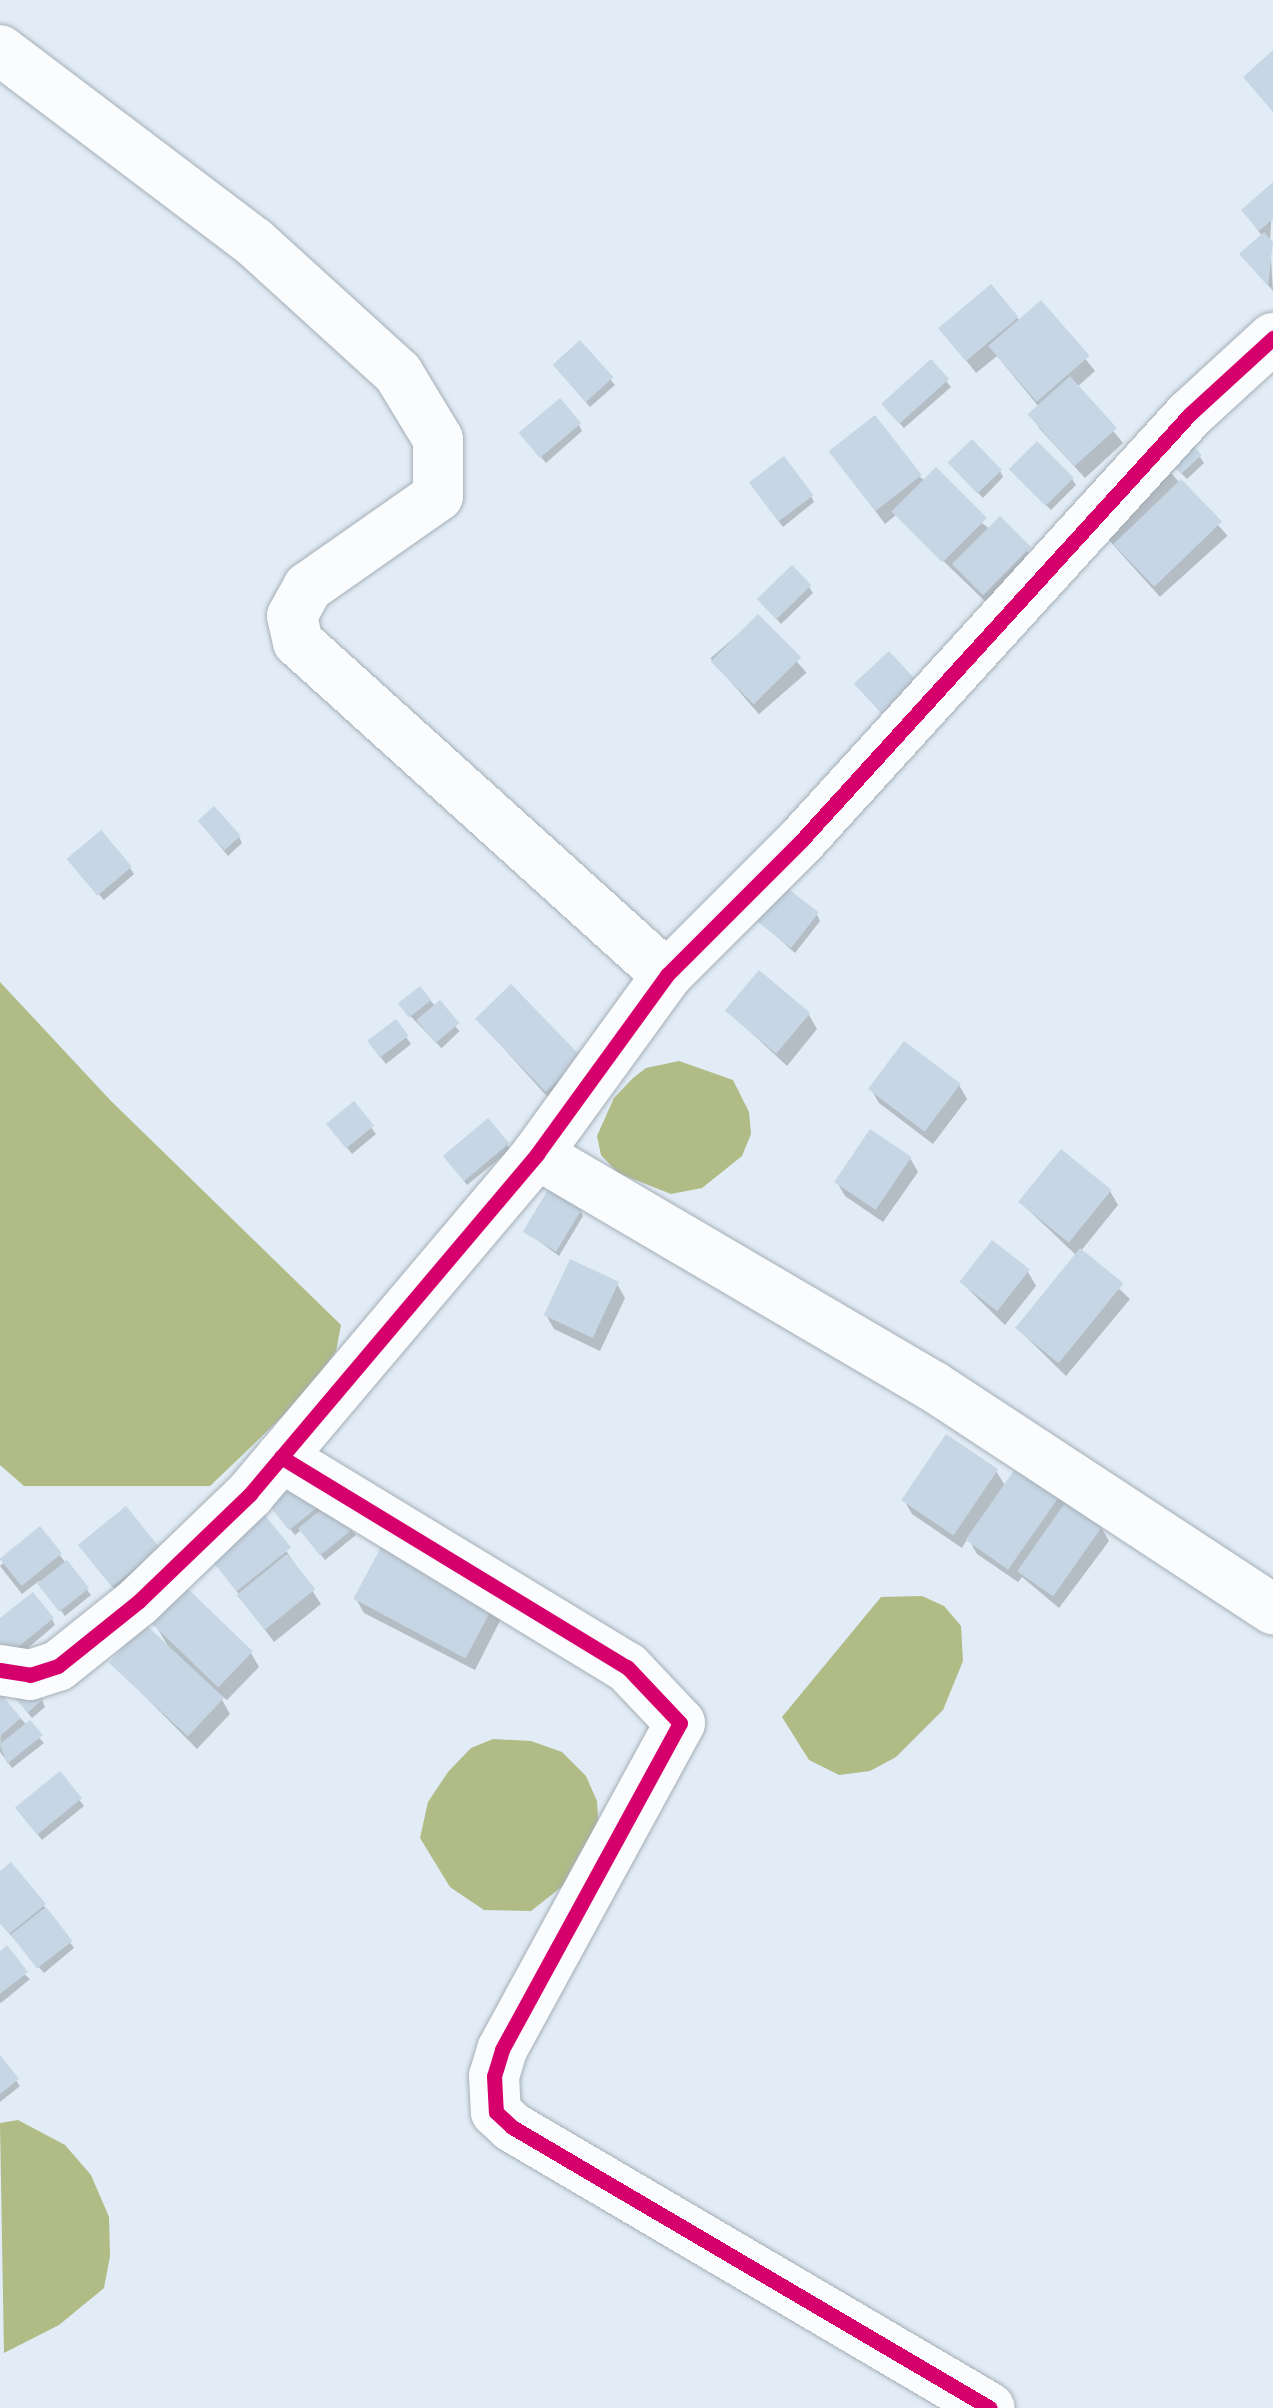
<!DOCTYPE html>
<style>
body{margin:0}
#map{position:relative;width:1273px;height:2408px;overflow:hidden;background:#e1ecf6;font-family:"Space Grotesk",sans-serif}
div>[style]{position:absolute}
.water>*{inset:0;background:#b0bb86}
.shadow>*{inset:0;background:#0003;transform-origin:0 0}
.building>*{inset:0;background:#c7d6e4;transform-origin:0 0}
.roads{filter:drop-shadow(0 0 2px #a4aeb6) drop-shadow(0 0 2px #a4aeb6)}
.minor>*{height:50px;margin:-25px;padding:0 25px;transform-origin:25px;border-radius:25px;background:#fafcfe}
.cycleway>*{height:15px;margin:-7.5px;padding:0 7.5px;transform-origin:7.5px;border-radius:7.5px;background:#d6006c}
span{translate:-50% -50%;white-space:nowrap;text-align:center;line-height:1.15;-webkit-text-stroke:8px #d8ecff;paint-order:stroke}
</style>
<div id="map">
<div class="water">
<div style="clip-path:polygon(0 982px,111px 1101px,341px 1325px,336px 1351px,308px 1392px,210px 1486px,24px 1486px,0 1465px)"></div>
<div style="clip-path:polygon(679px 1061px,733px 1080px,749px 1112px,751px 1134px,742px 1156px,702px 1188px,671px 1194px,618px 1173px,601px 1155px,597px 1136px,614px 1098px,633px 1078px,646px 1068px)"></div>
<div style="clip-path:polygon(922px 1596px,944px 1606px,961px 1626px,963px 1661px,943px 1710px,896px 1757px,870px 1771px,839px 1775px,809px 1760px,782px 1717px,881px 1597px)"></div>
<div style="clip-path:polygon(493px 1739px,531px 1741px,562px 1752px,586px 1776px,597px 1801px,599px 1836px,587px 1867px,531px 1911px,484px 1910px,450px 1887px,420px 1838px,428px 1802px,448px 1772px,471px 1748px)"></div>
<div style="clip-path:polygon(18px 2120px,65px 2145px,91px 2175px,109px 2217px,110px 2256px,104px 2288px,59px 2325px,4px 2353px,0 2123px)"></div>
</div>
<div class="shadow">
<div style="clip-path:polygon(1273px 186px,1270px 242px,1273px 291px,1246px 260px,1262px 236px,1244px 211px)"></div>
<div style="clip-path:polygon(991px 287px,1020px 321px,1041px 303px,1095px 371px,1077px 387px,1123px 443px,1085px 478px,1039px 428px,1031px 414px,1039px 407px,997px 356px,976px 373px,942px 329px)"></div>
<div style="clip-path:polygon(580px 343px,615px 385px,590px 407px,559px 371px)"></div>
<div style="clip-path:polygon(931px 363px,951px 387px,904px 428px,888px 410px)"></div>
<div style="clip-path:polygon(579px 425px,582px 431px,546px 463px,527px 440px)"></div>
<div style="clip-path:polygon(831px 451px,920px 477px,990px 529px,1000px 519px,1037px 563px,992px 608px,896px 515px,885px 524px)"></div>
<div style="clip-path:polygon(1200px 457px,1204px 463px,1187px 479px,1170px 462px)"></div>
<div style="left:1162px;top:463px;width:98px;height:91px;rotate:48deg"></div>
<div style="clip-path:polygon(955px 469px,1000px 471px,1003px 477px,983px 498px)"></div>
<div style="clip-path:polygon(1016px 475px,1072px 479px,1076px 485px,1051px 510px)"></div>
<div style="clip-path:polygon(755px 490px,811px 496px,814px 502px,783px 527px)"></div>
<div style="clip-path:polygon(809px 587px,813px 593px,781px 624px,764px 606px)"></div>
<div style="left:758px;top:617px;width:74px;height:63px;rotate:49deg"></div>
<div style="clip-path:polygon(204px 827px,239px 837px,242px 843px,228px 856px)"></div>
<div style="clip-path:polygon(74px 866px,130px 868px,134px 874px,104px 900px)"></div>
<div style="clip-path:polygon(817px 915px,820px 921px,795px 953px,756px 918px)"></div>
<div style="left:420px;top:990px;width:57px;height:25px;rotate:46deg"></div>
<div style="clip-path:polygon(729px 1012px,809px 1015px,817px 1029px,787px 1066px)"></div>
<div style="clip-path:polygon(478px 1020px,588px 1073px,554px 1104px)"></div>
<div style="clip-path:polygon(396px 1023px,411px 1044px,386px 1064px,374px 1049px)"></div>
<div style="clip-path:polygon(959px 1085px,967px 1099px,933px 1144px,879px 1103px,871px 1089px)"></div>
<div style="clip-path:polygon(354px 1104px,376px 1134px,352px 1154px,333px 1130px)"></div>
<div style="clip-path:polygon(507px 1144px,510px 1150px,467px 1185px,449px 1162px)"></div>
<div style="clip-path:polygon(910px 1158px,918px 1172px,883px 1222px,845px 1196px,837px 1182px)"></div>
<div style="clip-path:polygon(1110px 1191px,1118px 1205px,1080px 1252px,1130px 1299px,1066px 1376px,1018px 1329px,1077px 1256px,1021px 1203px)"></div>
<div style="clip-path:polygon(580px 1210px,583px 1216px,559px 1256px,525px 1231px)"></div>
<div style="clip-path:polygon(1028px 1272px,1036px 1286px,1005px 1325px,961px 1282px)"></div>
<div style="clip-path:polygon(617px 1284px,625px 1298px,600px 1351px,554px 1329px,546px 1315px)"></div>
<div style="clip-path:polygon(1021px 1466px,1101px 1527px,1109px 1541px,1059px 1608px,1022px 1577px,1018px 1582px,977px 1554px,968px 1538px,962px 1548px,912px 1514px,904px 1500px,996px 1471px,1006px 1487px)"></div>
<div style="clip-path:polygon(303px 1481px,356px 1535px,325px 1560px,301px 1530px,295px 1535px,276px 1512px)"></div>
<div style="clip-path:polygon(264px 1517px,321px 1604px,274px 1642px,213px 1559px)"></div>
<div style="clip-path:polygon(40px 1530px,91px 1595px,65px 1616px,39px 1581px,22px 1594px,0 1566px)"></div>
<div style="clip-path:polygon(81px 1546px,158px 1550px,122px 1599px)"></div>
<div style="clip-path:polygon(383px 1548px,501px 1619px,475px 1670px,364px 1613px,356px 1599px)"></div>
<div style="clip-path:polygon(52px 1619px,55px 1625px,15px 1659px,0 1641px,0 1621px)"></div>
<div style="clip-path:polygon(155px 1624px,251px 1653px,259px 1667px,227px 1700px,218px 1693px,230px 1714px,197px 1749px,112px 1663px,169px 1648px)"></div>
<div style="clip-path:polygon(14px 1696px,42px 1700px,45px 1707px,32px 1718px)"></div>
<div style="clip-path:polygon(2px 1699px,44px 1743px,12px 1768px,0 1752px)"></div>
<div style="clip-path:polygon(59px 1774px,84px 1806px,42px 1840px,22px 1814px)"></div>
<div style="clip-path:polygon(0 1875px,44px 1906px,74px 1948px,44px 1973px,0 1923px)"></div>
<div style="clip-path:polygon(0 1954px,30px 1979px,1px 2003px,0 2002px)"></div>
<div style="clip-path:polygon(0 2059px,20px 2086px,0 2102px)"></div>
</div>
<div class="building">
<div style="clip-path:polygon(1273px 50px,1273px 112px,1243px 77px)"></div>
<div style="clip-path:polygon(1273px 182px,1273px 219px,1259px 231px,1241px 210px)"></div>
<div style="clip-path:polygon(1264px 232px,1273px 242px,1268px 286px,1239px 254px)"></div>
<div style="left:991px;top:284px;width:43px;height:69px;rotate:50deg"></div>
<div style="left:1041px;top:300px;width:74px;height:70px;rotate:49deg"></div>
<div style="left:580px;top:340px;width:50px;height:37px;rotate:48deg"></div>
<div style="left:931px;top:359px;width:27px;height:67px;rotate:48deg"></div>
<div style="left:1070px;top:376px;width:70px;height:57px;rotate:48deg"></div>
<div style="left:560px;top:398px;width:33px;height:54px;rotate:50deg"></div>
<div style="left:875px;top:415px;width:76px;height:59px;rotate:52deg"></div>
<div style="left:1184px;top:436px;width:26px;height:28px;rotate:47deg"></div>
<div style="left:972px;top:439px;width:43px;height:34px;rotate:46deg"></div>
<div style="left:1037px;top:441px;width:52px;height:40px;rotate:45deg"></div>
<div style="left:784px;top:456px;width:49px;height:44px;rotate:53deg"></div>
<div style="left:936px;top:467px;width:72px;height:63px;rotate:45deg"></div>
<div style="left:1181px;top:479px;width:59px;height:94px;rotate:46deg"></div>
<div style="left:1000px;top:516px;width:44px;height:68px;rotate:45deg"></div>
<div style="left:792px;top:565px;width:28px;height:49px;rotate:46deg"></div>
<div style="left:758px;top:614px;width:61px;height:67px;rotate:45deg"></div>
<div style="left:889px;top:651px;width:44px;height:48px;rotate:47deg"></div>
<div style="left:214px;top:806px;width:40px;height:22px;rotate:48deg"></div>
<div style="left:101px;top:830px;width:48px;height:45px;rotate:50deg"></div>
<div style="left:781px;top:883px;width:48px;height:45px;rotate:38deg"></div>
<div style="left:759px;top:970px;width:67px;height:53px;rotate:40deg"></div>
<div style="left:511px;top:984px;width:102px;height:50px;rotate:46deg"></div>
<div style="left:420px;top:986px;width:18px;height:28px;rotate:52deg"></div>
<div style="left:440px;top:1000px;width:30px;height:31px;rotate:50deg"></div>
<div style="left:396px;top:1019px;width:21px;height:36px;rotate:53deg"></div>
<div style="left:904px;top:1041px;width:71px;height:60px;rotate:37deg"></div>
<div style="left:354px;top:1101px;width:32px;height:36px;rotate:51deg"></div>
<div style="left:488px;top:1118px;width:33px;height:59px;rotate:50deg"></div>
<div style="left:870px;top:1129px;width:50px;height:64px;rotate:34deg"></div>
<div style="left:1061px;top:1149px;width:65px;height:68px;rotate:39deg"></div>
<div style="left:549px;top:1188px;width:39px;height:51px;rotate:31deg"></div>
<div style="left:992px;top:1240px;width:48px;height:53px;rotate:38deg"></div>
<div style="left:1080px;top:1248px;width:56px;height:103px;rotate:39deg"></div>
<div style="left:570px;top:1259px;width:54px;height:62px;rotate:25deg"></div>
<div style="left:946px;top:1434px;width:63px;height:80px;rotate:34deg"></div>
<div style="left:1020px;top:1462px;width:52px;height:95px;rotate:35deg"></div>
<div style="left:304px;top:1477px;width:32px;height:45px;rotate:51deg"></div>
<div style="left:333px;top:1500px;width:35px;height:45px;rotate:51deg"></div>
<div style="left:1067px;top:1500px;width:44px;height:87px;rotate:35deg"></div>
<div style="left:126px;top:1506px;width:54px;height:62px;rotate:51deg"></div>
<div style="left:264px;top:1514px;width:43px;height:70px;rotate:51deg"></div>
<div style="left:40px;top:1526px;width:35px;height:52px;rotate:51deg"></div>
<div style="left:382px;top:1545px;width:127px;height:61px;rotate:28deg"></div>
<div style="left:287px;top:1554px;width:45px;height:65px;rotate:51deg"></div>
<div style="left:67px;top:1560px;width:36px;height:38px;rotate:52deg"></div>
<div style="left:186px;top:1587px;width:93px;height:50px;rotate:44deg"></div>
<div style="clip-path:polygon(33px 1592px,54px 1618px,9px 1654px,0 1643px,0 1618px)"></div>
<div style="left:145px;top:1624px;width:108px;height:53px;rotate:43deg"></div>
<div style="left:24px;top:1676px;width:30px;height:21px;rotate:49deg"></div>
<div style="clip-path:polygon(2px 1695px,21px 1718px,0 1736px,0 1697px)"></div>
<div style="clip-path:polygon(30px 1720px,43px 1735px,7px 1764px,0 1744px)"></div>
<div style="left:60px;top:1771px;width:35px;height:58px;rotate:51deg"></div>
<div style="clip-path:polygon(11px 1862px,46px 1904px,9px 1934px,0 1923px,0 1871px)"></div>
<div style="left:46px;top:1907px;width:43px;height:45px;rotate:52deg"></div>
<div style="clip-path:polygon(7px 1945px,28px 1972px,0 1994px,0 1951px)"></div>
<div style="clip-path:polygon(0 2055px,19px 2079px,0 2094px)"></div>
</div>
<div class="roads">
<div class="minor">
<div style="left:0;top:50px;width:318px;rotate:37.1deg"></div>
<div style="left:254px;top:242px;width:195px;rotate:42.3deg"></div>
<div style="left:398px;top:373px;width:77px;rotate:58.8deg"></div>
<div style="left:438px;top:439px;width:57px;rotate:90deg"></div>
<div style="left:438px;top:496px;width:159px;rotate:145deg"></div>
<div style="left:308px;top:587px;width:33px;rotate:119deg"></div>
<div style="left:292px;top:616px;width:27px;rotate:77deg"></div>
<div style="left:298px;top:642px;width:497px;rotate:42.1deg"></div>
<div style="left:537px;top:1154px;width:459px;rotate:30.4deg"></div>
<div style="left:933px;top:1386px;width:407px;rotate:33.3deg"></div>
<div style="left:281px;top:1457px;width:405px;rotate:31.3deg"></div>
<div style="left:627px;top:1667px;width:77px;rotate:46.6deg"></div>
<div style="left:680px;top:1723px;width:372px;rotate:118.6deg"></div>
<div style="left:502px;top:2050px;width:27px;rotate:107deg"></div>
<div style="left:494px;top:2076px;width:36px;rotate:87deg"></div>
<div style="left:496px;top:2112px;width:22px;rotate:43deg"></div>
<div style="left:512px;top:2127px;width:554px;rotate:30.45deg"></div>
<div style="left:0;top:1670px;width:30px;rotate:9deg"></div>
<div style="left:30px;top:1675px;width:29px;rotate:-18deg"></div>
<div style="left:58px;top:1666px;width:104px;rotate:-38.7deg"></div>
<div style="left:139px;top:1601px;width:154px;rotate:-43.9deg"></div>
<div style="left:250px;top:1494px;width:445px;rotate:-49.8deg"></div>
<div style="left:537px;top:1154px;width:221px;rotate:-54deg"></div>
<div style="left:667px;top:975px;width:190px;rotate:-45deg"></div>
<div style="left:801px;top:841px;width:578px;rotate:-47.67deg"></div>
<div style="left:1190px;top:414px;width:113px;rotate:-42.5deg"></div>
</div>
</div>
<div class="cycleway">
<div style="left:281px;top:1457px;width:405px;rotate:31.3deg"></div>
<div style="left:627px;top:1667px;width:77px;rotate:46.6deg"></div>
<div style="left:680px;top:1723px;width:372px;rotate:118.6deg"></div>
<div style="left:502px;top:2050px;width:27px;rotate:107deg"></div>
<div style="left:494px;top:2076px;width:36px;rotate:87deg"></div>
<div style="left:496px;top:2112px;width:22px;rotate:43deg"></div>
<div style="left:512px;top:2127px;width:554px;rotate:30.45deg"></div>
<div style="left:0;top:1670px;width:30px;rotate:9deg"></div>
<div style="left:30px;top:1675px;width:29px;rotate:-18deg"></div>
<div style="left:58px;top:1666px;width:104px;rotate:-38.7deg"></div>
<div style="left:139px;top:1601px;width:154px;rotate:-43.9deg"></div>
<div style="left:250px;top:1494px;width:445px;rotate:-49.8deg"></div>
<div style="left:537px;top:1154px;width:221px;rotate:-54deg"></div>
<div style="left:667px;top:975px;width:190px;rotate:-45deg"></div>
<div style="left:801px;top:841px;width:578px;rotate:-47.67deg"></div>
<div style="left:1190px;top:414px;width:113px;rotate:-42.5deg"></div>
</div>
</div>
